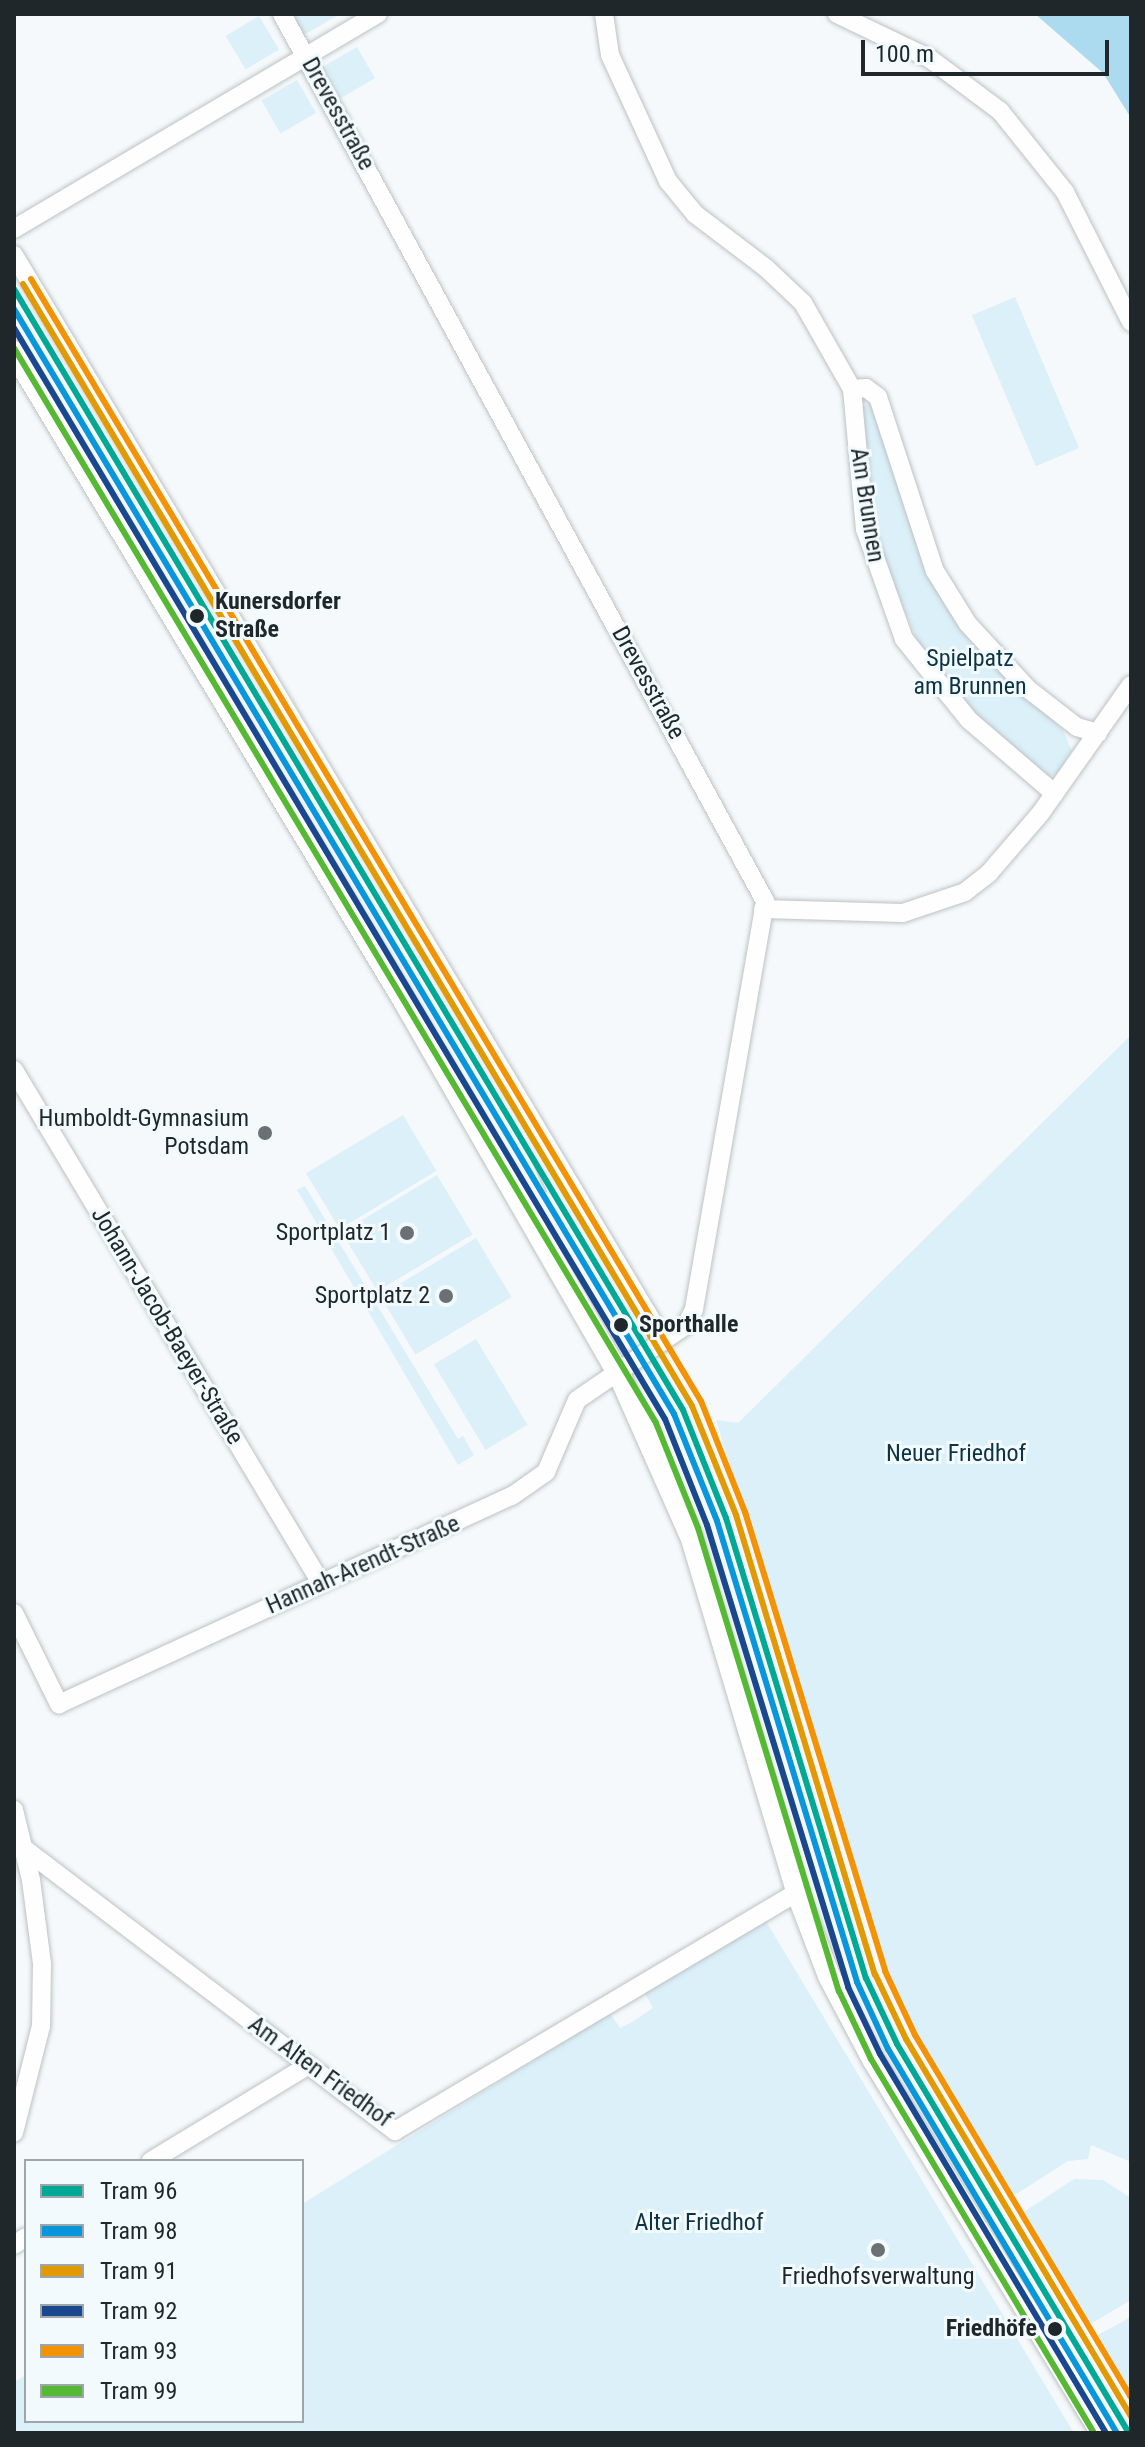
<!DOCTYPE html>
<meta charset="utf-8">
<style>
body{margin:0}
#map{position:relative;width:1145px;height:2447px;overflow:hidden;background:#f5f9fb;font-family:"Roboto Condensed",sans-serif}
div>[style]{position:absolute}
.green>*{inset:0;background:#dbf0f9;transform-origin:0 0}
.forest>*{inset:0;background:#acdbf0}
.roads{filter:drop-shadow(0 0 2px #bcc2c5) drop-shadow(0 0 2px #bcc2c5)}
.minor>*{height:18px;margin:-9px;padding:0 9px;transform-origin:9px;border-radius:9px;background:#fefefe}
.major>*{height:22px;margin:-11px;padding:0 11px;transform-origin:11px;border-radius:11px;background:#fefefe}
.tram>*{height:2px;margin:-1px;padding:0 1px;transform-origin:1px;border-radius:1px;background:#d4d5d6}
.tram-1>*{height:6px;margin:-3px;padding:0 3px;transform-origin:3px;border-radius:3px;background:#00a995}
.tram-2>*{height:6px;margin:-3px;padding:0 3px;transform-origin:3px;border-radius:3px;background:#0896dd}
.tram-3>*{height:6px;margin:-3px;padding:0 3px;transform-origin:3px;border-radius:3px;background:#e19904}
.tram-4>*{height:6px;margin:-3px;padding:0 3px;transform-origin:3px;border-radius:3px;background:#19488e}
.tram-5>*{height:6px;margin:-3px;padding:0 3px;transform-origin:3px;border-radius:3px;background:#f39202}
.tram-6>*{height:6px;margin:-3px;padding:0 3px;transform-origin:3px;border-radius:3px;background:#56b933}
.dots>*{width:22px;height:22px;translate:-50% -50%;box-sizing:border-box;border:4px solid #f2fafe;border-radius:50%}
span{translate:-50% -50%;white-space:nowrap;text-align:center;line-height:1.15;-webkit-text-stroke:6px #f2fafe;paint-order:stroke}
.street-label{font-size:24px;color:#1f272a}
.stop-label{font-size:24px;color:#1f272a;font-weight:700}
.left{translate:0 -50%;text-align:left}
.right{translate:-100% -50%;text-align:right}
.park-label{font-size:24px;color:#0e3443}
.poi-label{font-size:24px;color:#1f272a}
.frame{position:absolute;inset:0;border:16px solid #1f272a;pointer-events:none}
.legend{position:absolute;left:24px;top:2159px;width:280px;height:264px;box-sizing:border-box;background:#f2fafe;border:2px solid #9ea6a9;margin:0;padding:10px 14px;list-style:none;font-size:24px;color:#1f272a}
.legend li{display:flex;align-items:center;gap:16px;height:40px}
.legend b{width:40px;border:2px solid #9ea6a9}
.scale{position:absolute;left:861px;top:40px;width:248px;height:36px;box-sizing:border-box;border:4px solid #1f272a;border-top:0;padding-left:10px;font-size:24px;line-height:28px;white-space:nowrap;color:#1f272a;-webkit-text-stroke:6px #f2fafe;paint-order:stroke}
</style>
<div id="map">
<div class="green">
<div style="clip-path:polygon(290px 14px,340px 14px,302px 36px)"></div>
<div style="left:259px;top:16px;width:39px;height:39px;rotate:59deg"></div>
<div style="left:357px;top:47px;width:36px;height:43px;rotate:60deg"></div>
<div style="left:297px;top:80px;width:38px;height:41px;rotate:60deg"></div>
<div style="left:1015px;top:297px;width:164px;height:47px;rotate:67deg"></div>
<div style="clip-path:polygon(871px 404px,931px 579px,1010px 679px,1063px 730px,1072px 751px,1059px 773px,1046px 777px,974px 718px,927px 664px,872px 531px,858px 408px)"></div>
<div style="clip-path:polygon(1131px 1035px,1131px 2162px,1091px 2145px,1088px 2159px,1068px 2161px,1010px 2198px,906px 2023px,882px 1965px,716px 1420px,738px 1423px)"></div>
<div style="left:403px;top:1115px;width:65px;height:113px;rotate:59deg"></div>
<div style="left:437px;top:1175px;width:69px;height:111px;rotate:59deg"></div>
<div style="clip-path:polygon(305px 1186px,458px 1439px,463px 1436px,474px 1455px,458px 1465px,297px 1190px)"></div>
<div style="left:476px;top:1238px;width:69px;height:112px;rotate:59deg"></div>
<div style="left:476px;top:1339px;width:100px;height:49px;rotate:59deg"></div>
<div style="clip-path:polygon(764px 1918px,1074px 2433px,14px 2433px,14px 2382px,26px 2375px,26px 2421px,302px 2421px,302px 2204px,610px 2013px,620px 2028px,632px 2022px,653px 2008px,644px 1992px)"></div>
<div style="clip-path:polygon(1074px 2179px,1103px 2180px,1131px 2198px,1131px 2300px,1087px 2326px,1019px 2215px)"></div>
<div style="clip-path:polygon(1131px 2317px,1131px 2396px,1094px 2337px)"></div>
</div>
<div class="forest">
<div style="clip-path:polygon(1035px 14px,1131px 14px,1131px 118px,1103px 73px)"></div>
</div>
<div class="roads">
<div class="minor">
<div style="left:604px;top:14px;width:41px;rotate:81.7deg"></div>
<div style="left:610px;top:55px;width:139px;rotate:65.3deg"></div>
<div style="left:668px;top:181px;width:43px;rotate:50.7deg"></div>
<div style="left:695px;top:214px;width:89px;rotate:37.3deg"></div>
<div style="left:766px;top:268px;width:51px;rotate:43.4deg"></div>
<div style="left:803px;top:303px;width:99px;rotate:60.3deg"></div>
<div style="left:852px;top:389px;width:141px;rotate:84.7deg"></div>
<div style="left:865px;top:529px;width:117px;rotate:70.5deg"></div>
<div style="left:904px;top:639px;width:104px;rotate:51.3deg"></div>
<div style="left:969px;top:720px;width:113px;rotate:40.7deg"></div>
<div style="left:837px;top:14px;width:102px;rotate:25.6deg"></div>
<div style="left:929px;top:58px;width:89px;rotate:36.7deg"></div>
<div style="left:1000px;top:111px;width:104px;rotate:51.3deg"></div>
<div style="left:1065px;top:192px;width:146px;rotate:63.1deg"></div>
<div style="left:14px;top:229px;width:423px;rotate:-30.6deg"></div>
<div style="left:14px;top:255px;width:1266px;rotate:59.1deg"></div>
<div style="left:852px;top:389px;width:14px;rotate:-4deg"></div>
<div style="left:866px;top:388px;width:15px;rotate:37deg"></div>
<div style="left:878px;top:397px;width:183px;rotate:71.9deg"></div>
<div style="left:935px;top:571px;width:62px;rotate:58.1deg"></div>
<div style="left:968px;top:624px;width:88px;rotate:47.3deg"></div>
<div style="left:1028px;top:689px;width:62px;rotate:37.8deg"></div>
<div style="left:1077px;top:727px;width:22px;rotate:16deg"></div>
<div style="left:763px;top:909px;width:140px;rotate:1.6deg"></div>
<div style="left:903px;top:913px;width:65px;rotate:-18.7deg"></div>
<div style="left:965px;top:892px;width:31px;rotate:-38deg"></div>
<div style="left:989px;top:873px;width:78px;rotate:-49.2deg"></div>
<div style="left:1040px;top:814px;width:158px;rotate:-54.8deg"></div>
<div style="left:14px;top:1070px;width:598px;rotate:59.1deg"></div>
<div style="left:14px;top:1613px;width:102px;rotate:63.7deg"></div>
<div style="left:59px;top:1704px;width:498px;rotate:-24.7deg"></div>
<div style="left:512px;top:1496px;width:42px;rotate:-35.2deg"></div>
<div style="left:546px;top:1472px;width:78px;rotate:-66.7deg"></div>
<div style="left:577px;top:1400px;width:132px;rotate:-34.5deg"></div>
<div style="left:686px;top:1325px;width:18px;rotate:-63deg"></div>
<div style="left:694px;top:1309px;width:414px;rotate:-80.1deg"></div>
<div style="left:765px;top:901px;width:1010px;rotate:-118.57deg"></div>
<div style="left:14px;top:1810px;width:72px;rotate:76.3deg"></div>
<div style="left:31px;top:1880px;width:85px;rotate:82.5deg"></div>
<div style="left:42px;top:1964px;width:62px;rotate:90.9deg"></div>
<div style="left:41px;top:2026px;width:110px;rotate:104.2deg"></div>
<div style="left:26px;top:1850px;width:464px;rotate:37.3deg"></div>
<div style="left:395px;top:2131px;width:468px;rotate:-30.7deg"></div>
<div style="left:151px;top:2161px;width:183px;rotate:-31.3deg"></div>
<div style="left:14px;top:2245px;width:14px;rotate:-34deg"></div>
</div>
<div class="major">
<div style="left:14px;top:352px;width:761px;rotate:58.98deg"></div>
<div style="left:406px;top:1004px;width:427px;rotate:60.1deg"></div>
<div style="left:619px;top:1374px;width:180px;rotate:66.1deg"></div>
<div style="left:692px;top:1539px;width:368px;rotate:73.4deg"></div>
<div style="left:797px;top:1892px;width:90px;rotate:69.1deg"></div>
<div style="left:829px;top:1976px;width:96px;rotate:62.1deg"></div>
<div style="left:874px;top:2061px;width:436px;rotate:58.5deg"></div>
</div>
</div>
<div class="tram">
<div style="left:521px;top:1137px;width:60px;rotate:65.2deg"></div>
</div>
<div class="tram-1">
<div style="left:14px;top:289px;width:1305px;rotate:59.17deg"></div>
<div style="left:683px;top:1410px;width:116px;rotate:68.3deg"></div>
<div style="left:726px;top:1518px;width:481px;rotate:73.1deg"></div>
<div style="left:866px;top:1978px;width:73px;rotate:64.8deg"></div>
<div style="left:897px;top:2044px;width:453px;rotate:59.2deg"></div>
</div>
<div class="tram-2">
<div style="left:14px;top:309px;width:1287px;rotate:59.15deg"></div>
<div style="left:674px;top:1414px;width:115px;rotate:68.1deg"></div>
<div style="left:717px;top:1521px;width:482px;rotate:73.1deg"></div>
<div style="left:857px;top:1982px;width:74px;rotate:65.2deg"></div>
<div style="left:888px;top:2049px;width:447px;rotate:59.2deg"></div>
</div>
<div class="tram-3">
<div style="left:23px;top:284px;width:1306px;rotate:59.19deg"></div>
<div style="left:692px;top:1406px;width:118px;rotate:68deg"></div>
<div style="left:736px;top:1515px;width:480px;rotate:73.2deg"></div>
<div style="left:875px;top:1974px;width:72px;rotate:64.5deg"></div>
<div style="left:906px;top:2039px;width:440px;rotate:59.2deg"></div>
</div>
<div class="tram-4">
<div style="left:14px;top:328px;width:1270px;rotate:59.18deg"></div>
<div style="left:665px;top:1419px;width:114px;rotate:68.4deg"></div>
<div style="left:707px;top:1525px;width:483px;rotate:73deg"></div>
<div style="left:848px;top:1987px;width:74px;rotate:64.5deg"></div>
<div style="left:880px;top:2054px;width:441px;rotate:59.2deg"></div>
</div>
<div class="tram-5">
<div style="left:31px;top:279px;width:1307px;rotate:59.16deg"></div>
<div style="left:701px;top:1401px;width:119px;rotate:68.4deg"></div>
<div style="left:745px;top:1512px;width:480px;rotate:73deg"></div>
<div style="left:885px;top:1971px;width:71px;rotate:64.9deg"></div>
<div style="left:915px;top:2035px;width:422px;rotate:59.2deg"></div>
</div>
<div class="tram-6">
<div style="left:14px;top:348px;width:1252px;rotate:59.15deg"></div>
<div style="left:656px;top:1423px;width:113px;rotate:68.2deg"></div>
<div style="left:698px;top:1528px;width:484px;rotate:73.1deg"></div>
<div style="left:839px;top:1991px;width:75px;rotate:64.8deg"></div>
<div style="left:871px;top:2059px;width:435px;rotate:59.2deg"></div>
</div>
<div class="dots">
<div style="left:197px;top:616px;background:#1f272a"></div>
<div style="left:265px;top:1133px;background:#6a7073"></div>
<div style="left:407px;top:1233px;background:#6a7073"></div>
<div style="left:446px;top:1296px;background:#6a7073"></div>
<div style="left:621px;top:1325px;background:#1f272a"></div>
<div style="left:878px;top:2250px;background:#6a7073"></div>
<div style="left:1055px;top:2329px;background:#1f272a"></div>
</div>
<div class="street-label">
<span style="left:338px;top:114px;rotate:61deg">Drevesstraße</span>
<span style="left:867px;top:505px;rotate:81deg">Am Brunnen</span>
<span style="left:648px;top:683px;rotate:61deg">Drevesstraße</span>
<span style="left:167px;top:1326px;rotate:59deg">Johann-Jacob-Baeyer-Straße</span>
<span style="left:363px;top:1565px;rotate:-24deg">Hannah-Arendt-Straße</span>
<span style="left:320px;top:2072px;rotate:36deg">Am Alten Friedhof</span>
</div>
<div class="stop-label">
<span class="left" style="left:215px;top:616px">Kunersdorfer<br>Straße</span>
<span class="left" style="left:639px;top:1325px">Sporthalle</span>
<span class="right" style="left:1037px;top:2329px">Friedhöfe</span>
</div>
<div class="park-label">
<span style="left:970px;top:673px">Spielpatz<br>am Brunnen</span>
<span style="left:956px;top:1454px">Neuer Friedhof</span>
<span style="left:699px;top:2223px">Alter Friedhof</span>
</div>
<div class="poi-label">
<span class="right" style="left:249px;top:1133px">Humboldt-Gymnasium<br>Potsdam</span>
<span class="right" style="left:391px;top:1233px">Sportplatz 1</span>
<span class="right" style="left:430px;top:1296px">Sportplatz 2</span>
<span style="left:878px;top:2277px">Friedhofsverwaltung</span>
</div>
<div class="frame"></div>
<ul class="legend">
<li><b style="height:10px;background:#00a995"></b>Tram 96</li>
<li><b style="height:10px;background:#0896dd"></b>Tram 98</li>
<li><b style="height:10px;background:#e19904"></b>Tram 91</li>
<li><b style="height:10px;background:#19488e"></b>Tram 92</li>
<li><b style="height:10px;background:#f39202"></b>Tram 93</li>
<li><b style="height:10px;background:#56b933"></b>Tram 99</li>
</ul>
<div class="scale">100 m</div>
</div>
